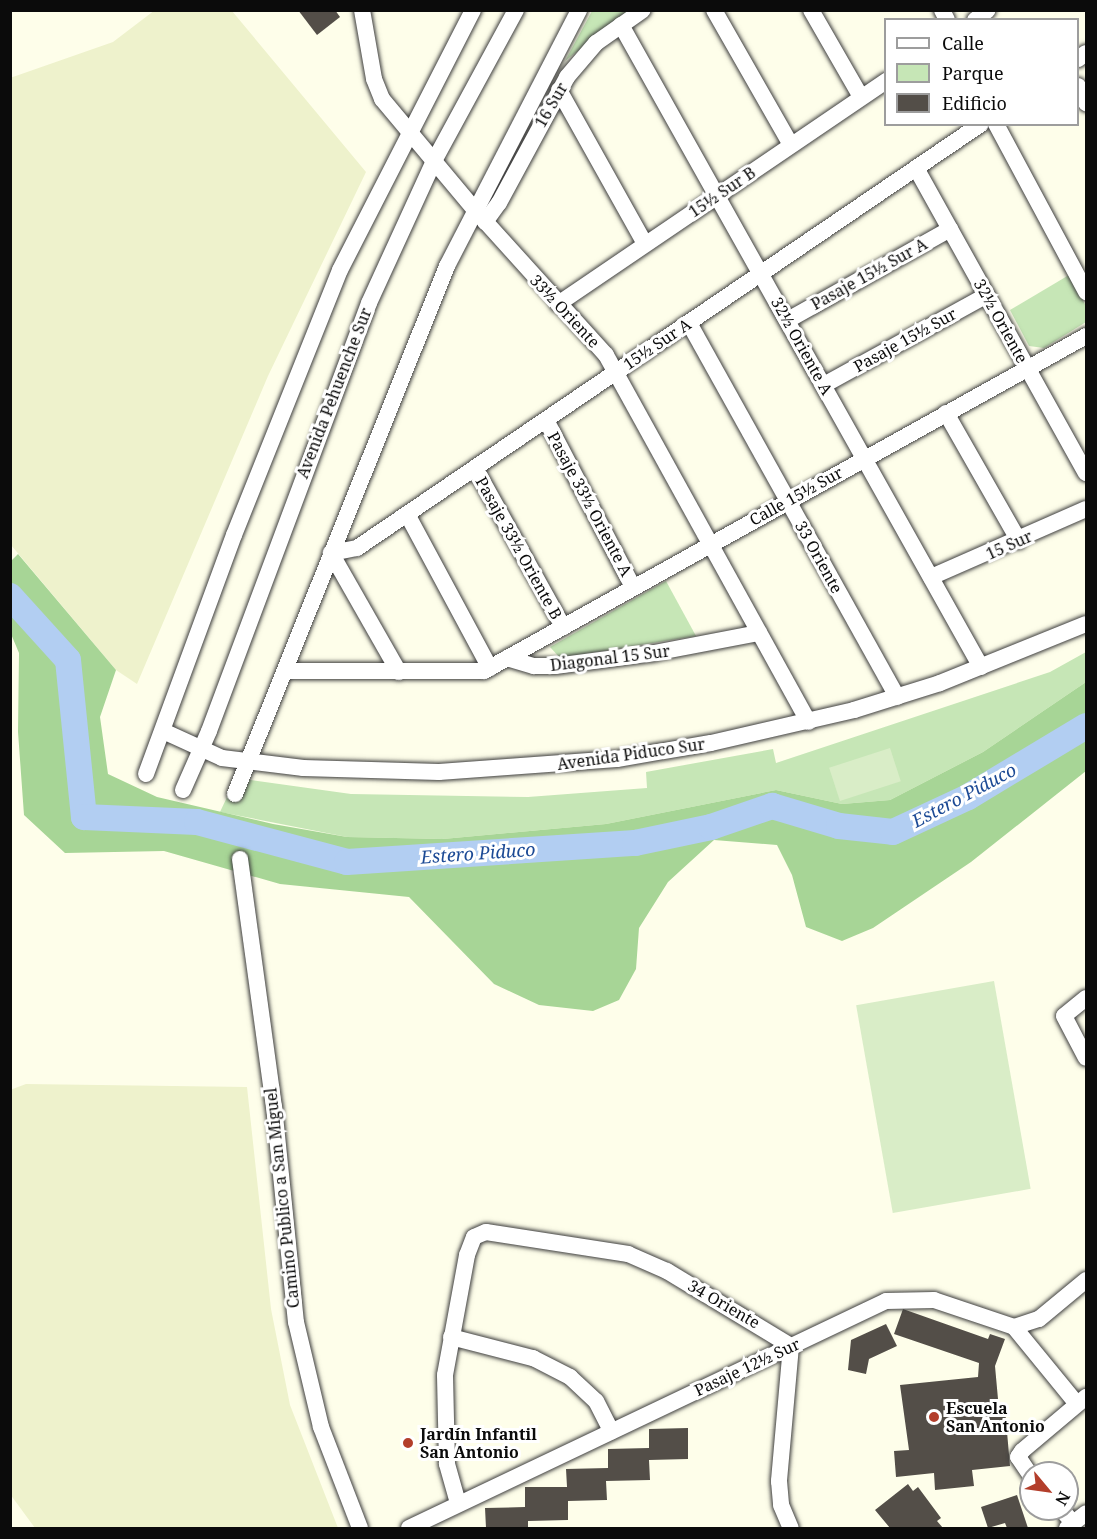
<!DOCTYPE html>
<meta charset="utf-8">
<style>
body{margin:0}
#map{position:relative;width:1097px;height:1539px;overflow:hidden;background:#fefeea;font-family:"Noto Serif",serif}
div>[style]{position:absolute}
.farmland>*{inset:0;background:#eef2cc}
.green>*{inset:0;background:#c6e6b6}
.forest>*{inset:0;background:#a7d596}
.pitch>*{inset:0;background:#d9edc7;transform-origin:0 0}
.river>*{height:26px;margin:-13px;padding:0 13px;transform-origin:13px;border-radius:13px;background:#b2cef2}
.building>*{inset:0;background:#534e48}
.roads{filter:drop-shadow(0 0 2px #3e3e3e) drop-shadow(0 0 2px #3e3e3e)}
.minor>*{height:16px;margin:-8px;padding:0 8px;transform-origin:8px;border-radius:8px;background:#fff}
.dots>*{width:16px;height:16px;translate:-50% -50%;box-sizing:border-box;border:3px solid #fff;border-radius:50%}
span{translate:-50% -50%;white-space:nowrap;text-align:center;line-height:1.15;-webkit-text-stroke:6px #fff;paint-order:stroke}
.street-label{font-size:16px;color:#0b0b0b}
.poi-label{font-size:16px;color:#0b0b0b;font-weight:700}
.left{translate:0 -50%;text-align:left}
.water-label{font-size:18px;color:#1c4a95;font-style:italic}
.frame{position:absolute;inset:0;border:12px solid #0b0b0b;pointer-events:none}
.legend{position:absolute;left:884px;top:18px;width:195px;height:108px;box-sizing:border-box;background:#fff;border:2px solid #9d9d9d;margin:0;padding:8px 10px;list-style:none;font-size:18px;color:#0b0b0b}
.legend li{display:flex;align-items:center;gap:12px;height:30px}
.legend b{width:30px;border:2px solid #9d9d9d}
.north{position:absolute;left:1019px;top:1461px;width:60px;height:60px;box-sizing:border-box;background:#fff;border:2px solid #9d9d9d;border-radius:50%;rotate:119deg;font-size:16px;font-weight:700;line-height:24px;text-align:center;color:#0b0b0b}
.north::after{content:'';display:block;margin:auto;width:21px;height:27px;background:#b33e2b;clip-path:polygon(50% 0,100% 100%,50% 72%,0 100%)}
</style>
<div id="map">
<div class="farmland">
<div style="clip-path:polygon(155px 10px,232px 11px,366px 172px,268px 376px,137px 684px,116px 670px,11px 545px,10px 78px,113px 42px)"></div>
<div style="clip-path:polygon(26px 1084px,247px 1087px,271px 1309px,290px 1405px,338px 1528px,35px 1528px,10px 1494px,10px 1090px)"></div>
</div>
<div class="green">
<div style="clip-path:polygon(592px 11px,629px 11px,565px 61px)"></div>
<div style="clip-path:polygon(1069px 275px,1086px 306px,1086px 322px,1044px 348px,1029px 346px,1010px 310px)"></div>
<div style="clip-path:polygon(666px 581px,696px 636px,560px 658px,550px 647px)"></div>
<div style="clip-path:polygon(1086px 652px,1086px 682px,983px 752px,890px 800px,842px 804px,776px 790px,606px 824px,443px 839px,347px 837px,220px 812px,236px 778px,351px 794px,528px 797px,647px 788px,646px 772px,773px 749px,776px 763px,1050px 672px)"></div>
</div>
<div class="forest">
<div style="clip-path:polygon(18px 554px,116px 670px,100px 717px,108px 774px,157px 797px,273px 824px,347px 837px,443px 839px,606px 824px,776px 790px,842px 804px,890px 800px,983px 752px,1086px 682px,1086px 771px,971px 862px,873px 928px,842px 941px,806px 927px,792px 875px,777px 845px,714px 840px,668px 882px,639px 928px,636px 969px,619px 1000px,593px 1011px,539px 1005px,494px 984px,409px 897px,280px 884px,164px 851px,65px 853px,24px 815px,18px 732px,19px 653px,11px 634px,11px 561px)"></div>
</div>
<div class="pitch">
<div style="left:890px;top:748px;width:35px;height:64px;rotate:72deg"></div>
<div style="left:994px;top:981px;width:211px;height:140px;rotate:80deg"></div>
</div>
<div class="river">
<div style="left:10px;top:596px;width:86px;rotate:47.8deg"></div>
<div style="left:68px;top:660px;width:158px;rotate:84.2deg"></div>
<div style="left:84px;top:817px;width:113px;rotate:2.5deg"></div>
<div style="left:197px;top:822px;width:155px;rotate:14.9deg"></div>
<div style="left:347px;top:862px;width:289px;rotate:-3.8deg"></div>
<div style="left:635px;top:843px;width:78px;rotate:-11.9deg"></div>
<div style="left:711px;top:827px;width:65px;rotate:-19deg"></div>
<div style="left:772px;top:806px;width:70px;rotate:16.6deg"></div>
<div style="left:839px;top:826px;width:54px;rotate:6.3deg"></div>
<div style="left:893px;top:832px;width:83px;rotate:-25deg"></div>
<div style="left:968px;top:797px;width:138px;rotate:-31deg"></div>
</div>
<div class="building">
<div style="clip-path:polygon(298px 10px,335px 10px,340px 17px,317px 35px)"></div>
<div style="clip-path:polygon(903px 1309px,988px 1339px,990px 1334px,1005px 1339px,995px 1366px,999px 1410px,1005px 1409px,1010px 1466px,972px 1470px,974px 1486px,935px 1490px,934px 1473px,896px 1477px,894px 1451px,909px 1450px,900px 1385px,978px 1377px,979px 1363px,894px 1334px)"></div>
<div style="clip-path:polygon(886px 1324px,897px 1346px,869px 1359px,866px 1374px,848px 1370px,851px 1340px)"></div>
<div style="clip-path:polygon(688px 1428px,688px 1459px,649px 1460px,650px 1480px,606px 1481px,607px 1500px,568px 1501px,568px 1520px,528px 1521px,528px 1528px,486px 1528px,485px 1508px,525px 1507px,525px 1487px,567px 1487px,566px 1469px,608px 1468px,608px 1449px,649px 1448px,649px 1429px)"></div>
<div style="clip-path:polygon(908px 1484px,913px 1491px,918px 1487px,941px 1518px,937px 1521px,943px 1528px,890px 1528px,875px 1510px)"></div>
<div style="clip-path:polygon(1017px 1495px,1028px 1528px,1007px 1528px,1005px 1523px,988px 1528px,981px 1507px)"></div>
</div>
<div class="roads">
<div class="minor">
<div style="left:362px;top:10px;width:70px;rotate:80.1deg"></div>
<div style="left:374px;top:79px;width:22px;rotate:68deg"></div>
<div style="left:382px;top:99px;width:143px;rotate:50.1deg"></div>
<div style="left:474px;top:209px;width:197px;rotate:47.9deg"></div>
<div style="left:606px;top:355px;width:419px;rotate:61.1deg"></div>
<div style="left:714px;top:10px;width:155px;rotate:60.3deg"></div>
<div style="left:811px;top:10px;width:100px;rotate:60.1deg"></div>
<div style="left:942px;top:10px;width:11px;rotate:63deg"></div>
<div style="left:975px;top:20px;width:16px;rotate:-38deg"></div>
<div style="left:621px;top:25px;width:736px;rotate:60.72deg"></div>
<div style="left:1078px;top:59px;width:10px;rotate:-37deg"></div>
<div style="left:1078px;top:86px;width:19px;rotate:65deg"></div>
<div style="left:559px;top:90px;width:176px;rotate:60.8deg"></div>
<div style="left:996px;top:124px;width:191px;rotate:61.8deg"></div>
<div style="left:916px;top:168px;width:349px;rotate:60.9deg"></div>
<div style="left:485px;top:222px;width:24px;rotate:-54deg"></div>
<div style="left:499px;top:203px;width:143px;rotate:-61.6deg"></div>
<div style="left:567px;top:77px;width:45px;rotate:-49.5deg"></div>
<div style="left:596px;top:43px;width:57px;rotate:-35.1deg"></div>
<div style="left:558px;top:304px;width:397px;rotate:-34.2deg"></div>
<div style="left:788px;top:320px;width:186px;rotate:-29.3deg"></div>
<div style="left:689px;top:323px;width:428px;rotate:60.9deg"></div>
<div style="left:824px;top:385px;width:186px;rotate:-28.9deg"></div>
<div style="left:946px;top:413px;width:147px;rotate:60.3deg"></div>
<div style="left:546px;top:420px;width:188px;rotate:62.5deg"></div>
<div style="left:475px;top:468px;width:182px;rotate:61deg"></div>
<div style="left:407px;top:514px;width:175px;rotate:61.7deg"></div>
<div style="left:331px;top:553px;width:26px;rotate:-11deg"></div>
<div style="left:357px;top:548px;width:754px;rotate:-34.2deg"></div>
<div style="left:331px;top:553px;width:137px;rotate:60.3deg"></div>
<div style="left:931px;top:577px;width:169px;rotate:-23.7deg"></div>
<div style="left:507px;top:658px;width:28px;rotate:17deg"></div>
<div style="left:534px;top:666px;width:21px"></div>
<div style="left:555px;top:666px;width:100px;rotate:-7.5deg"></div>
<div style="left:654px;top:653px;width:107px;rotate:-10.8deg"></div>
<div style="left:285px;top:671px;width:199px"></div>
<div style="left:484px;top:671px;width:689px;rotate:-29.09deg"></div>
<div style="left:163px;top:731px;width:65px;rotate:24.6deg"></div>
<div style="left:222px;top:758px;width:82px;rotate:7deg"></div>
<div style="left:303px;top:768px;width:136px;rotate:1.7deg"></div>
<div style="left:439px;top:772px;width:178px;rotate:-4.2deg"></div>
<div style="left:617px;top:759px;width:95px;rotate:-9.7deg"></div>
<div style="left:711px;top:743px;width:147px;rotate:-13deg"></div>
<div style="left:854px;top:710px;width:90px;rotate:-17.4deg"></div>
<div style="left:940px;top:683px;width:157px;rotate:-22deg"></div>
<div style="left:146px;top:774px;width:255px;rotate:-69.8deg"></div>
<div style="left:234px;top:535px;width:285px;rotate:-68.2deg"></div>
<div style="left:340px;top:270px;width:292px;rotate:-62.9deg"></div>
<div style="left:183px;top:790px;width:64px;rotate:-66.2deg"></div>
<div style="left:209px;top:731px;width:457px;rotate:-69.5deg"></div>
<div style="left:369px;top:303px;width:156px;rotate:-65.4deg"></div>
<div style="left:434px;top:161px;width:172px;rotate:-61.5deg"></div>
<div style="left:235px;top:794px;width:569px;rotate:-68.12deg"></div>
<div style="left:447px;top:266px;width:288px;rotate:-62.7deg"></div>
<div style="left:240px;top:859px;width:249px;rotate:82.2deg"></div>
<div style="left:274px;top:1106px;width:217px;rotate:84.2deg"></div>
<div style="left:296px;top:1322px;width:108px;rotate:76.6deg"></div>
<div style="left:321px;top:1427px;width:108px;rotate:68.9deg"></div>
<div style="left:1086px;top:998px;width:28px;rotate:141deg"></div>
<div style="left:1064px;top:1016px;width:47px;rotate:62.4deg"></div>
<div style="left:1014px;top:1327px;width:99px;rotate:50.7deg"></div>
<div style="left:451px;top:1337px;width:85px;rotate:14.4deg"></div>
<div style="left:533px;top:1358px;width:42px;rotate:27.2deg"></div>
<div style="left:570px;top:1377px;width:35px;rotate:43deg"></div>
<div style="left:596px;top:1401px;width:34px;rotate:63deg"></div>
<div style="left:1031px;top:1476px;width:23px;rotate:-124deg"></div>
<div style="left:1018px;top:1457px;width:7px;rotate:-56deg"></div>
<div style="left:1022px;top:1451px;width:84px;rotate:-40.2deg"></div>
<div style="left:458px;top:1503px;width:41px;rotate:-105.8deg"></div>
<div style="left:447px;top:1464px;width:89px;rotate:-91.3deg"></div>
<div style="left:445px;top:1375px;width:122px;rotate:-79.6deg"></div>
<div style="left:467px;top:1255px;width:19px;rotate:-69deg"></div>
<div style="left:474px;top:1237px;width:13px;rotate:-23deg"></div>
<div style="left:486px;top:1232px;width:144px;rotate:8.8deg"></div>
<div style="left:628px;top:1254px;width:43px;rotate:23.6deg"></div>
<div style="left:667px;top:1271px;width:145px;rotate:31.2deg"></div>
<div style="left:791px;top:1346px;width:136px;rotate:95.1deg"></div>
<div style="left:779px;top:1481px;width:24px;rotate:85deg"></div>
<div style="left:781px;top:1505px;width:25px;rotate:67deg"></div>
<div style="left:1061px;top:1509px;width:18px;rotate:49deg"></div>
<div style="left:409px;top:1528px;width:528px;rotate:-25.45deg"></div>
<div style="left:886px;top:1301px;width:48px;rotate:-1.2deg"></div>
<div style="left:934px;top:1300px;width:84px;rotate:18.6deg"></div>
<div style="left:1014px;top:1327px;width:26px;rotate:-18deg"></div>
<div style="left:1039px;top:1319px;width:61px;rotate:-39.7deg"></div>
<div style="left:1067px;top:1528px;width:24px;rotate:-38deg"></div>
</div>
</div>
<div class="dots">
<div style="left:934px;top:1417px;background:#b33e2b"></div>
<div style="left:408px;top:1443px;background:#b33e2b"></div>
</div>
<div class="street-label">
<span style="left:551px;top:105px;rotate:-60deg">16 Sur</span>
<span style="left:722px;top:192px;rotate:-34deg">15½ Sur B</span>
<span style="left:869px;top:274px;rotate:-29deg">Pasaje 15½ Sur A</span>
<span style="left:565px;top:311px;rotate:47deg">33½ Oriente</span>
<span style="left:1001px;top:321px;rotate:61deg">32½ Oriente</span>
<span style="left:905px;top:340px;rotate:-29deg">Pasaje 15½ Sur</span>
<span style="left:657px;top:344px;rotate:-34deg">15½ Sur A</span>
<span style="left:802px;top:346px;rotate:61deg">32½ Oriente A</span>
<span style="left:334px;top:393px;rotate:-69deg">Avenida Pehuenche Sur</span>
<span style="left:796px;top:496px;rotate:-29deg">Calle 15½ Sur</span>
<span style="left:590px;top:504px;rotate:62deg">Pasaje 33½ Oriente A</span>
<span style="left:1009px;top:545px;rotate:-24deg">15 Sur</span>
<span style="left:519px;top:548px;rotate:61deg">Pasaje 33½ Oriente B</span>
<span style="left:819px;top:557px;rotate:61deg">33 Oriente</span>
<span style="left:610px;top:658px;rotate:-7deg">Diagonal 15 Sur</span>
<span style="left:631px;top:754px;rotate:-8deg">Avenida Piduco Sur</span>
<span style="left:282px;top:1198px;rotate:-96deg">Camino Publico a San Miguel</span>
<span style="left:724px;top:1304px;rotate:30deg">34 Oriente</span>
<span style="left:747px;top:1367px;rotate:-25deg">Pasaje 12½ Sur</span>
</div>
<div class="poi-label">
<span class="left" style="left:946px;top:1417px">Escuela<br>San Antonio</span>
<span class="left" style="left:420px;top:1443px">Jardín Infantil<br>San Antonio</span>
</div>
<div class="water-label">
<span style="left:964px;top:795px;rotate:-28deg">Estero Piduco</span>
<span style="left:478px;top:853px;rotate:-4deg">Estero Piduco</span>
</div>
<div class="frame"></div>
<ul class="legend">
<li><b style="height:8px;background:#fff"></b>Calle</li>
<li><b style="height:16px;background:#c6e6b6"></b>Parque</li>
<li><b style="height:16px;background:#534e48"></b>Edificio</li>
</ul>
<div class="north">N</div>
</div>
